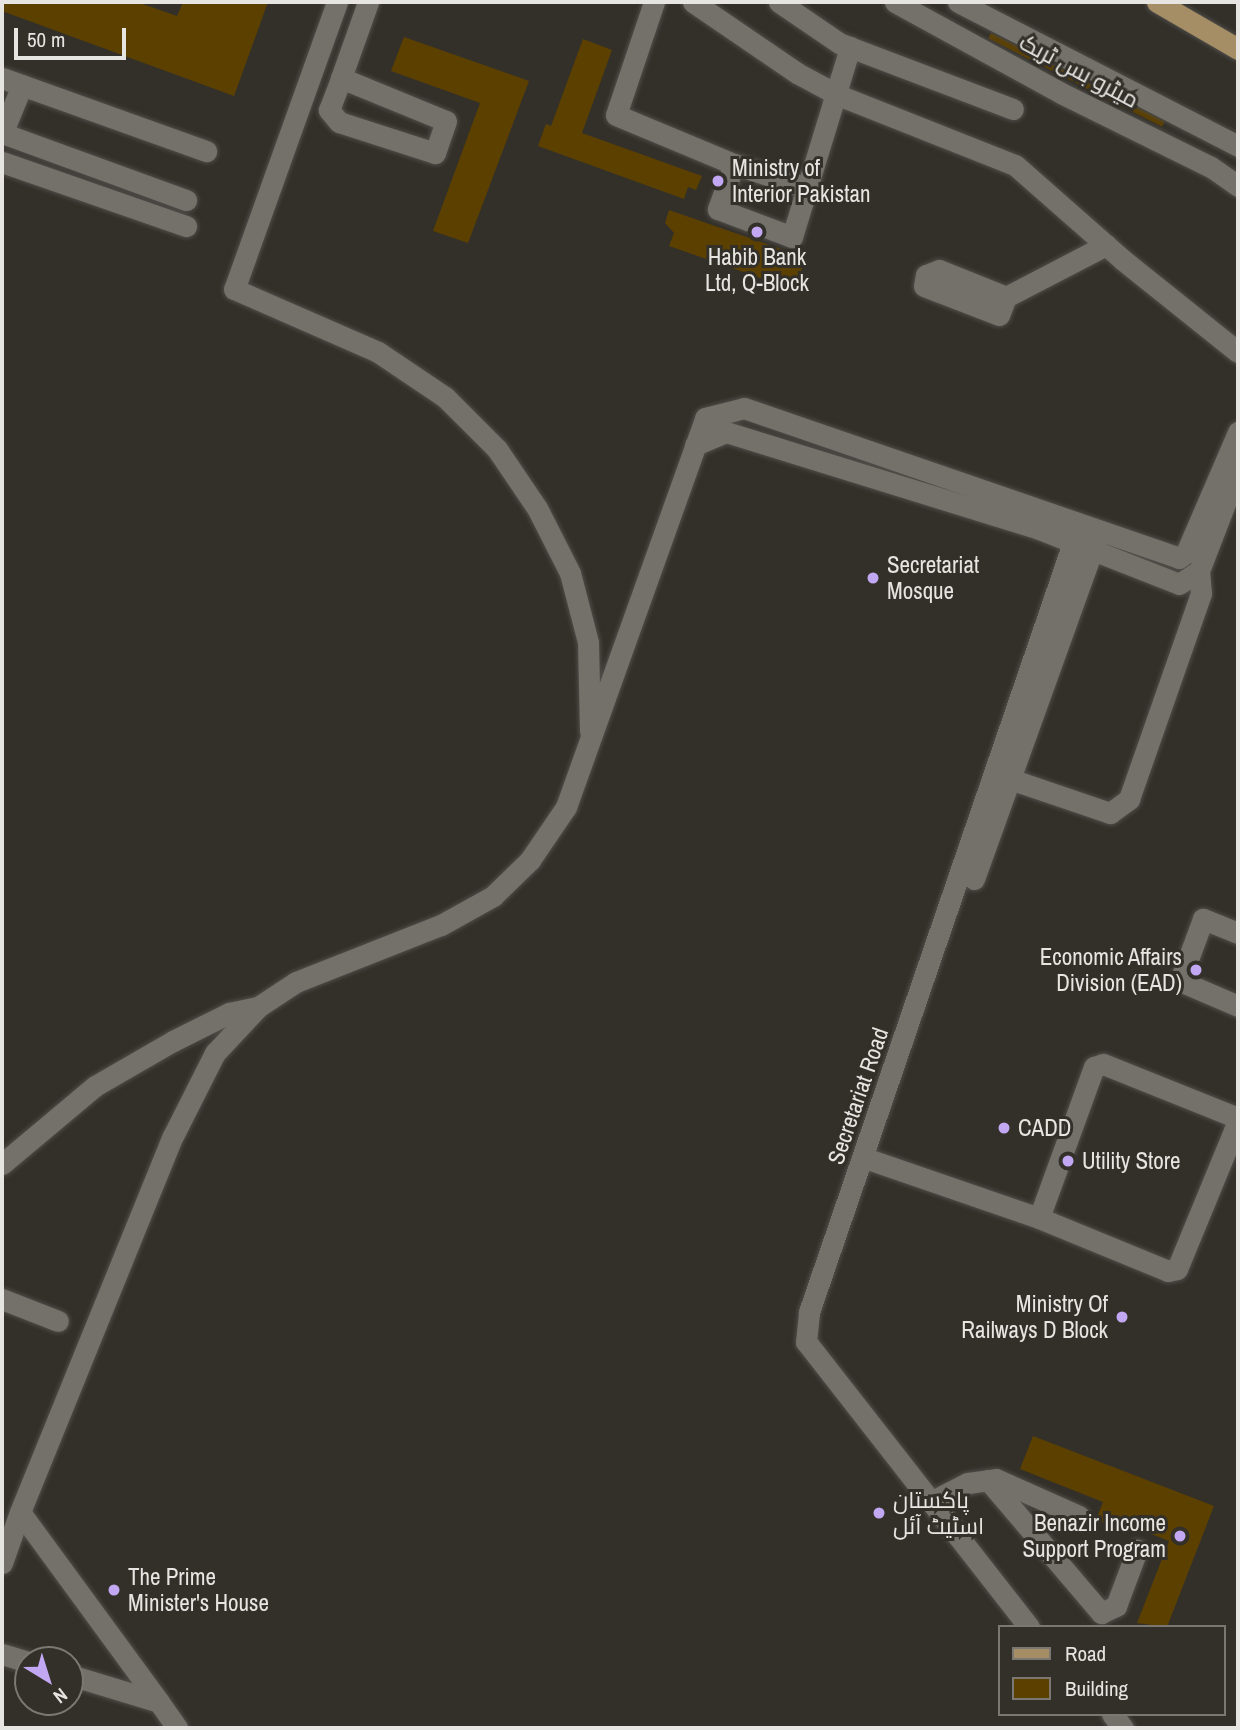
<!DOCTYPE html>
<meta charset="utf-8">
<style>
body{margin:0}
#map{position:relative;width:1240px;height:1730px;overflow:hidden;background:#33302a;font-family:"Archivo Narrow",Cairo,sans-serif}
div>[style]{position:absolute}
.building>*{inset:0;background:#5c4000;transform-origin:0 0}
.roads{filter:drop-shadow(0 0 2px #4f4d49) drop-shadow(0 0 2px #4f4d49)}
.minor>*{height:21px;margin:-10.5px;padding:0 10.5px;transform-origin:10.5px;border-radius:10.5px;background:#74716b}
.major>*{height:21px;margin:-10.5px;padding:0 10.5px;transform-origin:10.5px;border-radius:10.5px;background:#a58e65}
.dots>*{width:19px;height:19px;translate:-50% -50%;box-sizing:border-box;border:4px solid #33302a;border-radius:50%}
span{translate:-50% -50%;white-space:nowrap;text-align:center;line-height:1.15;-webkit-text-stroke:6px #33302a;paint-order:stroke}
.street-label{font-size:23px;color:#e7e5e1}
.poi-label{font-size:23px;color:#e7e5e1}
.left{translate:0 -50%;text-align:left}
.right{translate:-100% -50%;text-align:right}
.frame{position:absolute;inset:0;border:4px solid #e7e5e1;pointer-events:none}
.legend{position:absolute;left:998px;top:1625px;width:228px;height:91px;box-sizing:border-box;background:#33302a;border:2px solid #7b7873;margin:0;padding:9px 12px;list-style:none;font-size:21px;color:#e7e5e1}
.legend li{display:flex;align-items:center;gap:14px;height:35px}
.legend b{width:35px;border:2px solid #7b7873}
.north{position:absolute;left:14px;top:1646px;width:70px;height:70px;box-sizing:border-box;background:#33302a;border:2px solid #7b7873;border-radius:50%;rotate:142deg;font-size:19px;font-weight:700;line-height:28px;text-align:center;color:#e7e5e1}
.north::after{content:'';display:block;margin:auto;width:24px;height:32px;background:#c2a8f2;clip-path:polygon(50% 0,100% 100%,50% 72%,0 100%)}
.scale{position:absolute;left:14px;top:28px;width:112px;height:32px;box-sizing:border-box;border:4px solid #e7e5e1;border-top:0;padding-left:9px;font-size:21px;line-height:24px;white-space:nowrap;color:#e7e5e1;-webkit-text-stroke:5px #33302a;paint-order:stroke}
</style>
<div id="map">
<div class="building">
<div style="clip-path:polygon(2px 2px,137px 2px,177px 16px,183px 2px,268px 2px,234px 96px,2px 11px)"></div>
<div style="left:991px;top:33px;width:195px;height:6px;rotate:27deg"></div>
<div style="clip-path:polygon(404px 37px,529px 81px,468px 243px,433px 231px,480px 103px,391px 71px)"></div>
<div style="clip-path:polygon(583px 39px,612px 50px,582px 133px,702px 176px,696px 190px,688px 187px,684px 199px,538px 146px,546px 124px,551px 126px)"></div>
<div style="clip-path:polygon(669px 210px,793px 253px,805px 260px,796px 285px,777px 278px,775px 283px,669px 246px,674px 233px,665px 223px)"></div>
<div style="clip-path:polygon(1033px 1436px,1214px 1506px,1167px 1627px,1137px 1623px,1169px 1541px,1126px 1524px,1124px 1531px,1096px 1520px,1103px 1502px,1020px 1469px)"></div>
</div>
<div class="roads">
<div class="minor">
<div style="left:337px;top:2px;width:305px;rotate:109.7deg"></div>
<div style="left:234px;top:289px;width:157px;rotate:23.6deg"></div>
<div style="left:378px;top:352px;width:81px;rotate:33.9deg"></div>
<div style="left:445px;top:397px;width:74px;rotate:45deg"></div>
<div style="left:497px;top:449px;width:71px;rotate:55.9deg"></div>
<div style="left:537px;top:508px;width:73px;rotate:63.1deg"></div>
<div style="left:570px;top:573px;width:71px;rotate:75.4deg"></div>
<div style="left:588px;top:642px;width:89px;rotate:88.7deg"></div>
<div style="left:654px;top:2px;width:119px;rotate:108.6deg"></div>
<div style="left:616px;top:115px;width:128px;rotate:22.6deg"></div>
<div style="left:734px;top:164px;width:48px;rotate:109.6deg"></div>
<div style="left:718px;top:209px;width:79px;rotate:20.7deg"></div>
<div style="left:792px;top:237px;width:199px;rotate:-73deg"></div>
<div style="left:693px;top:2px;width:126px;rotate:34.3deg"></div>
<div style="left:797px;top:73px;width:47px;rotate:28.2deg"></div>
<div style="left:838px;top:95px;width:190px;rotate:21.6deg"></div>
<div style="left:1015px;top:165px;width:144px;rotate:41.3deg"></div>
<div style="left:1123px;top:260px;width:147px;rotate:38.7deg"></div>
<div style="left:779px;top:2px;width:73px;rotate:34.3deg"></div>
<div style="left:839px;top:43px;width:186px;rotate:20.8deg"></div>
<div style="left:895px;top:2px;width:189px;rotate:28.7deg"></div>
<div style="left:1061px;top:93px;width:167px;rotate:26.3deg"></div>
<div style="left:1211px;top:167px;width:33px;rotate:35deg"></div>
<div style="left:958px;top:2px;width:315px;rotate:27.2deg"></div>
<div style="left:2px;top:78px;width:217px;rotate:19.7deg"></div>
<div style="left:341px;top:78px;width:113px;rotate:22.3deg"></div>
<div style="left:446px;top:121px;width:34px;rotate:109deg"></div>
<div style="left:435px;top:153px;width:101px;rotate:-162.1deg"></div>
<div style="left:339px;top:122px;width:16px;rotate:-130deg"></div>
<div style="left:329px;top:110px;width:34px;rotate:-69deg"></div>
<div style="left:341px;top:78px;width:81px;rotate:-70.4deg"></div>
<div style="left:2px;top:133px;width:196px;rotate:20deg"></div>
<div style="left:2px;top:134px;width:53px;rotate:-67.8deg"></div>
<div style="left:2px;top:162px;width:195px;rotate:19.2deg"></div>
<div style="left:734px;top:164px;width:77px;rotate:18.2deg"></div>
<div style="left:1006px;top:297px;width:19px;rotate:111deg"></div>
<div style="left:999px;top:315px;width:80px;rotate:-158.9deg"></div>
<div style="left:924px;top:286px;width:11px;rotate:-80deg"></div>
<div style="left:926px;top:275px;width:14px;rotate:-21deg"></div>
<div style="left:939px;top:270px;width:72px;rotate:21.9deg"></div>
<div style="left:1006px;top:297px;width:113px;rotate:-27.5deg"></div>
<div style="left:695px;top:445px;width:34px;rotate:-23deg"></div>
<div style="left:726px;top:432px;width:328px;rotate:17.2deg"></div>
<div style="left:1039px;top:529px;width:150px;rotate:21.4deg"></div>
<div style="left:1179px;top:584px;width:24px;rotate:-33deg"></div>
<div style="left:1199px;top:571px;width:108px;rotate:-68.9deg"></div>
<div style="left:1010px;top:779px;width:106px;rotate:18.8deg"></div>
<div style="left:1110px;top:813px;width:24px;rotate:-36deg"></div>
<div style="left:1129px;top:799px;width:218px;rotate:-70.7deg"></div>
<div style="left:1201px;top:593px;width:22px;rotate:-95deg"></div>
<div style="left:974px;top:879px;width:369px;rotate:-70.2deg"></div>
<div style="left:1238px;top:933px;width:38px;rotate:-158deg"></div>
<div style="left:1203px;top:919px;width:66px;rotate:110.4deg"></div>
<div style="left:1180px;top:981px;width:63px;rotate:23.3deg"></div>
<div style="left:865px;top:1158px;width:184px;rotate:19deg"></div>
<div style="left:1039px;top:1218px;width:139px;rotate:22.3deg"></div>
<div style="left:1168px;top:1271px;width:9px;rotate:-13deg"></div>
<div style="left:1177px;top:1269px;width:160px;rotate:-67.6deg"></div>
<div style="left:2px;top:1164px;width:121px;rotate:-40deg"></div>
<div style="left:95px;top:1086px;width:90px;rotate:-30deg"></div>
<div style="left:173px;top:1041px;width:63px;rotate:-26.6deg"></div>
<div style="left:229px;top:1013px;width:30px;rotate:-12deg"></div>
<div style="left:258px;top:1007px;width:45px;rotate:-33.3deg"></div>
<div style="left:296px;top:982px;width:156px;rotate:-21.5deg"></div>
<div style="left:441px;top:925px;width:60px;rotate:-29.1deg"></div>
<div style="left:493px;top:896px;width:52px;rotate:-44.2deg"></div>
<div style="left:530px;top:860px;width:64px;rotate:-55.8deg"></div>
<div style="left:566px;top:807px;width:413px;rotate:-70.3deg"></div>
<div style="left:705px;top:418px;width:40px;rotate:-14.4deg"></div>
<div style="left:744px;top:408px;width:460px;rotate:19deg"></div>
<div style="left:1179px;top:558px;width:9px;rotate:-36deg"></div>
<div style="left:1186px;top:553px;width:132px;rotate:-66.7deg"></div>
<div style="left:1039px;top:1218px;width:161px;rotate:-70deg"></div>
<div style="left:1094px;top:1067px;width:9px;rotate:-18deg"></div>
<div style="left:1103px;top:1064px;width:145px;rotate:21.8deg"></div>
<div style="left:2px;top:1299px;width:60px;rotate:21.4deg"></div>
<div style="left:988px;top:1480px;width:175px;rotate:49.6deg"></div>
<div style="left:1101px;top:1613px;width:17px;rotate:-25deg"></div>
<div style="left:1116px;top:1606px;width:60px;rotate:-69.4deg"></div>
<div style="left:940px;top:1497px;width:31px;rotate:-27deg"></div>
<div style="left:968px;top:1483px;width:28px;rotate:-8deg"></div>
<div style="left:996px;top:1479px;width:91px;rotate:24deg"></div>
<div style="left:2px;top:1563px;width:54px;rotate:-70.6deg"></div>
<div style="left:1029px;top:1627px;width:362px;rotate:-128deg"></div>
<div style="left:806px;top:1342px;width:30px;rotate:-84deg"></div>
<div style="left:809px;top:1312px;width:832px;rotate:-71.06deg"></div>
<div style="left:2px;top:1654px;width:27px;rotate:17deg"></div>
<div style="left:70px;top:1675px;width:93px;rotate:16.9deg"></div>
<div style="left:159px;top:1702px;width:235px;rotate:-126.2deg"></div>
<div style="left:20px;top:1512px;width:406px;rotate:-67.9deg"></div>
<div style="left:173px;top:1136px;width:93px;rotate:-63.2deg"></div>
<div style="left:215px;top:1053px;width:63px;rotate:-46.9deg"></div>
<div style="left:159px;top:1702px;width:32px;rotate:55deg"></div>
<div style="left:1112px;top:1714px;width:18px;rotate:52deg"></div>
</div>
<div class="major">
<div style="left:1157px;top:2px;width:94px;rotate:30.1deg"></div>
</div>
</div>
<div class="dots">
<div style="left:718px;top:181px;background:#c2a8f2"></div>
<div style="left:757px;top:232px;background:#c2a8f2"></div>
<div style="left:873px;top:578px;background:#c2a8f2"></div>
<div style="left:1196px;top:970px;background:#c2a8f2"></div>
<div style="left:1004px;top:1128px;background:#c2a8f2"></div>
<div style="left:1068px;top:1161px;background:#c2a8f2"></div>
<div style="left:1122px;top:1317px;background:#c2a8f2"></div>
<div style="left:879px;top:1513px;background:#c2a8f2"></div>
<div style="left:1180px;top:1536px;background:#c2a8f2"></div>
<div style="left:114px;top:1590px;background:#c2a8f2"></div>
</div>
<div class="street-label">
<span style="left:1079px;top:71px;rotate:28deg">میٹرو بس ٹریک</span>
<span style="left:858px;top:1096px;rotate:-71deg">Secretariat Road</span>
</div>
<div class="poi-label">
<span class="left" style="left:732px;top:181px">Ministry of<br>Interior Pakistan</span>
<span style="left:757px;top:270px">Habib Bank<br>Ltd, Q-Block</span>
<span class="left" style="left:887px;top:578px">Secretariat<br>Mosque</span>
<span class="right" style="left:1182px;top:970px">Economic Affairs<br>Division (EAD)</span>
<span class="left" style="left:1018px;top:1128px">CADD</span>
<span class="left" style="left:1082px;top:1161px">Utility Store</span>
<span class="right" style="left:1108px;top:1317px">Ministry Of<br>Railways D Block</span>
<span class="left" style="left:893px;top:1513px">پاکستان<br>اسٹیٹ آئل</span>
<span class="right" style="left:1166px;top:1536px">Benazir Income<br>Support Program</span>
<span class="left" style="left:128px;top:1590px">The Prime<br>Minister's House</span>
</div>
<div class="frame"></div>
<ul class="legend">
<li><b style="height:9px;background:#a58e65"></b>Road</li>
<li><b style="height:19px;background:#5c4000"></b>Building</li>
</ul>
<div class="north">N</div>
<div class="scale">50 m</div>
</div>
